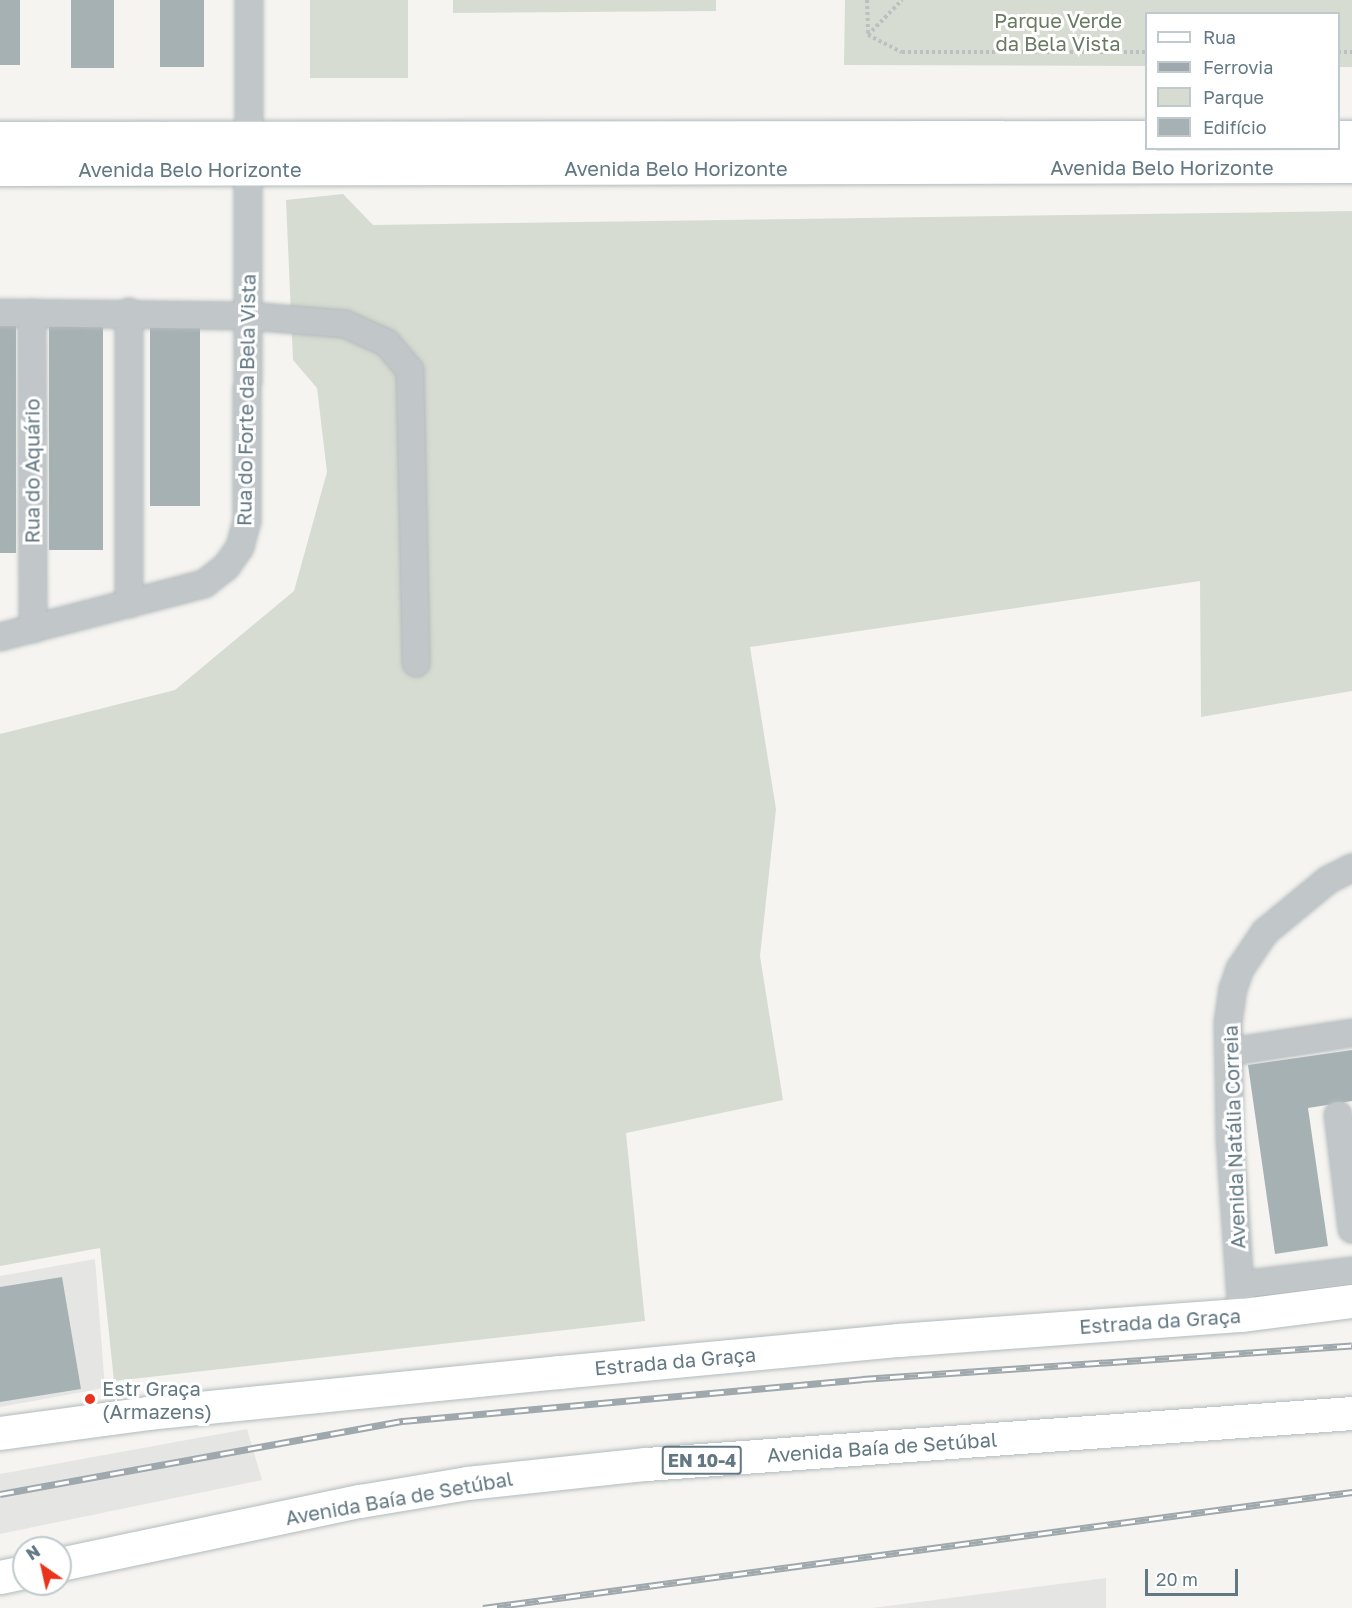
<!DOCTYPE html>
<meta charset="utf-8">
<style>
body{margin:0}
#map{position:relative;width:1352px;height:1608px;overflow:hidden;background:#f5f4f0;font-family:"Golos Text",sans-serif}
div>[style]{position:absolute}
.built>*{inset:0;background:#e5e6e4}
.green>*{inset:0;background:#d6dcd1;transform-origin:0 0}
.building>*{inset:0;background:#a6b1b4;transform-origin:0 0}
.path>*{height:4px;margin-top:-2px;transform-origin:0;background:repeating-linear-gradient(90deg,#bdbfc1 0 3px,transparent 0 6px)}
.roads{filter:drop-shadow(0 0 2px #b3babd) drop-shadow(0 0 2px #b3babd)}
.street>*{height:26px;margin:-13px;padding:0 13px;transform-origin:13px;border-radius:13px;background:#c1c6c8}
.secondary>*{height:33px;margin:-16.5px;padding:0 16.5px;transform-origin:16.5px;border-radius:16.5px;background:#fff}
.primary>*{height:33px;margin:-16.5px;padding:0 16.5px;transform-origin:16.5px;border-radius:16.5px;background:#fff}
.rail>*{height:7px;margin-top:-3.5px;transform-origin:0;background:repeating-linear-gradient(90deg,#fff 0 14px,#9fa8ac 0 28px);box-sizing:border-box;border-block:2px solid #9fa8ac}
.dots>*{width:16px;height:16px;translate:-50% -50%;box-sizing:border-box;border:3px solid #fff;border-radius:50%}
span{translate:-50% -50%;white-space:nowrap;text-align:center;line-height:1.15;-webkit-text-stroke:6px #fff;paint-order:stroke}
.shield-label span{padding:2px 4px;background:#fff;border:2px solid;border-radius:4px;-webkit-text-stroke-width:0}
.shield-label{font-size:18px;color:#627883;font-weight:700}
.park-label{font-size:20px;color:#697a61}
.street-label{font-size:20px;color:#627883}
.poi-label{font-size:20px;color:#627883}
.left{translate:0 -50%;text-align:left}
.legend{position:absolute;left:1145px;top:12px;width:195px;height:138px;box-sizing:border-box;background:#fff;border:2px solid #c0c9cd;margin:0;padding:8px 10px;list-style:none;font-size:18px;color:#627883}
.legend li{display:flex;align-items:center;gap:12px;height:30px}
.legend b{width:30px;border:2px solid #c0c9cd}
.north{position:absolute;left:12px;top:1536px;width:60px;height:60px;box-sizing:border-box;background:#fff;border:2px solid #c0c9cd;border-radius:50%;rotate:326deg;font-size:16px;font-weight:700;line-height:24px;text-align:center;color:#627883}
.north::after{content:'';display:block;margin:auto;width:21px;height:27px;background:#ea331b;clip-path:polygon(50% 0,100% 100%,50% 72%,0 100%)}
.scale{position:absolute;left:1145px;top:1569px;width:93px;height:27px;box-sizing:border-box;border:3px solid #627883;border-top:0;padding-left:8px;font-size:18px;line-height:21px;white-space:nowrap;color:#627883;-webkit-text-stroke:4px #fff;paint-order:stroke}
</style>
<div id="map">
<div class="built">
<div style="clip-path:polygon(95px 1259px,105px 1388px,0 1407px,0 1276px)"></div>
<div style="clip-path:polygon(247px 1429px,262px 1480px,0 1534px,0 1474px)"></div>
<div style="clip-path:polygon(1106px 1578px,1106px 1608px,872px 1608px)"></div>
</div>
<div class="green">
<div style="left:310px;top:0;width:98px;height:78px"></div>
<div style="clip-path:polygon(453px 0,716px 0,716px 11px,453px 13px)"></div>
<div style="clip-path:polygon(845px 0,1352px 0,1352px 67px,1339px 67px,1338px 14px,1146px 14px,1146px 66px,844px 65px)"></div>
<div style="clip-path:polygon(343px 194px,373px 225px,1352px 211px,1352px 691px,1201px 717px,1200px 581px,750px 647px,776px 809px,760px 956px,783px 1100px,626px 1133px,645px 1321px,114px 1381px,100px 1248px,0 1266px,0 734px,175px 690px,294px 591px,327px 472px,317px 388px,293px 360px,286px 200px)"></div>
</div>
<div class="building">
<div style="left:0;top:0;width:20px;height:65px"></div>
<div style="left:71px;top:0;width:43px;height:68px"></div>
<div style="left:160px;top:0;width:44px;height:67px"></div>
<div style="left:150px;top:323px;width:50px;height:183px"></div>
<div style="left:103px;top:324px;width:226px;height:54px;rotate:90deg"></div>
<div style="left:0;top:326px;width:16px;height:227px"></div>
<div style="clip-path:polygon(1352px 1050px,1352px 1101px,1308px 1108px,1328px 1246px,1275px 1254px,1248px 1065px)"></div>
<div style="clip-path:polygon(62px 1277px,81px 1389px,0 1402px,0 1287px)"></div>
</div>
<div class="path">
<div style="left:867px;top:0;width:35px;rotate:88deg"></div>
<div style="left:868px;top:35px;width:38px;rotate:27deg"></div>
<div style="left:902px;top:52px;width:244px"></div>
<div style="left:868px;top:35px;width:49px;rotate:-45.8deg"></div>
<div style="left:1338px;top:52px;width:14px"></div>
</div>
<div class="roads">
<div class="street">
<div style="left:0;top:313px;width:248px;rotate:0.7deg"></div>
<div style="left:248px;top:316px;width:97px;rotate:4.7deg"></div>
<div style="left:345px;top:324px;width:46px;rotate:24.3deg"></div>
<div style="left:387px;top:343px;width:35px;rotate:50deg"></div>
<div style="left:410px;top:370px;width:293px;rotate:88.8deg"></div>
<div style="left:32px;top:313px;width:316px;rotate:89.8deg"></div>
<div style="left:129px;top:604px;width:292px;rotate:-90deg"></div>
<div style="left:0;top:637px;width:211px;rotate:-14.6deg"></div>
<div style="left:204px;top:584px;width:28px;rotate:-38deg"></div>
<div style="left:226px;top:567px;width:24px;rotate:-55deg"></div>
<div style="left:240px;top:547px;width:27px;rotate:-75deg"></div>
<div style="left:247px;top:521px;width:521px;rotate:-89.78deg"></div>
<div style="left:1229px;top:1052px;width:124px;rotate:-8.8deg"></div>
<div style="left:1338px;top:1115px;width:115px;rotate:83deg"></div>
<div style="left:1240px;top:1285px;width:113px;rotate:-7.1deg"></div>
<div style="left:1242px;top:1315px;width:176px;rotate:-93.9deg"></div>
<div style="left:1230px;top:1139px;width:116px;rotate:-91deg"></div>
<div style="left:1228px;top:1023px;width:34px;rotate:-82deg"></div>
<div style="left:1233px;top:989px;width:21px;rotate:-71deg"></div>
<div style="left:1240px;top:969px;width:45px;rotate:-56deg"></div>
<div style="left:1265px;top:932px;width:82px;rotate:-39.5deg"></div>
<div style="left:1328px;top:880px;width:27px;rotate:-27deg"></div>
</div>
<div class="secondary">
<div style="left:1338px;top:137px;width:14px"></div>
<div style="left:0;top:138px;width:1146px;rotate:-0.05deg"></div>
<div style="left:0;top:169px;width:1352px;rotate:-0.13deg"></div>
<div style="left:0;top:1433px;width:149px;rotate:-7.7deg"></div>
<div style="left:148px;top:1413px;width:413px;rotate:-5.7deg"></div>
<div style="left:559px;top:1372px;width:341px;rotate:-5.4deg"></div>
<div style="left:898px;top:1340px;width:345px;rotate:-4.2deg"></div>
<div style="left:1242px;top:1315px;width:111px;rotate:-7.3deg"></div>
</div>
<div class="primary">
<div style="left:60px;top:1564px;width:307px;rotate:-11.9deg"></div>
<div style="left:360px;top:1501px;width:109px;rotate:-9.5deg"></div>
<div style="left:467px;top:1483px;width:180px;rotate:-6.1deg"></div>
<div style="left:646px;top:1464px;width:708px;rotate:-4.13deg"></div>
<div style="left:0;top:1577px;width:25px;rotate:-12deg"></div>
</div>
</div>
<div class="rail">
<div style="left:0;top:1494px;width:410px;rotate:-10.3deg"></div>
<div style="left:403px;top:1421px;width:461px;rotate:-5.2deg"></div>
<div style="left:862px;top:1379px;width:491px;rotate:-3.9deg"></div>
<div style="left:483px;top:1608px;width:877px;rotate:-7.6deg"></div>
</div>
<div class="dots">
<div style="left:90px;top:1399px;background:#ea331b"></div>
</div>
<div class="shield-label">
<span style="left:702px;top:1460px">EN 10-4</span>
</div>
<div class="park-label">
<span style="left:1058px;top:32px">Parque Verde<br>da Bela Vista</span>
</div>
<div class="street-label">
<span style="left:1162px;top:167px">Avenida Belo Horizonte</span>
<span style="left:676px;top:168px">Avenida Belo Horizonte</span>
<span style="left:190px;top:169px">Avenida Belo Horizonte</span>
<span style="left:246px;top:400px;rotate:-89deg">Rua do Forte da Bela Vista</span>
<span style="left:32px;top:471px;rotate:-90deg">Rua do Aquário</span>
<span style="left:1234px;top:1137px;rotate:-92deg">Avenida Natália Correia</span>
<span style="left:1160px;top:1321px;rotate:-4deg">Estrada da Graça</span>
<span style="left:675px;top:1361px;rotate:-5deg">Estrada da Graça</span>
<span style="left:882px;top:1447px;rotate:-4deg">Avenida Baía de Setúbal</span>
<span style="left:399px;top:1498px;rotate:-10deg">Avenida Baía de Setúbal</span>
</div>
<div class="poi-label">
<span class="left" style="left:102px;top:1400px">Estr Graça<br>(Armazens)</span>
</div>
<ul class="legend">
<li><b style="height:8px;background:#fff"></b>Rua</li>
<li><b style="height:8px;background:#9fa8ac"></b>Ferrovia</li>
<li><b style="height:16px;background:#d6dcd1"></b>Parque</li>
<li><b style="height:16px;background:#a6b1b4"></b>Edifício</li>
</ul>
<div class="north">N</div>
<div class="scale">20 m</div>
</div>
